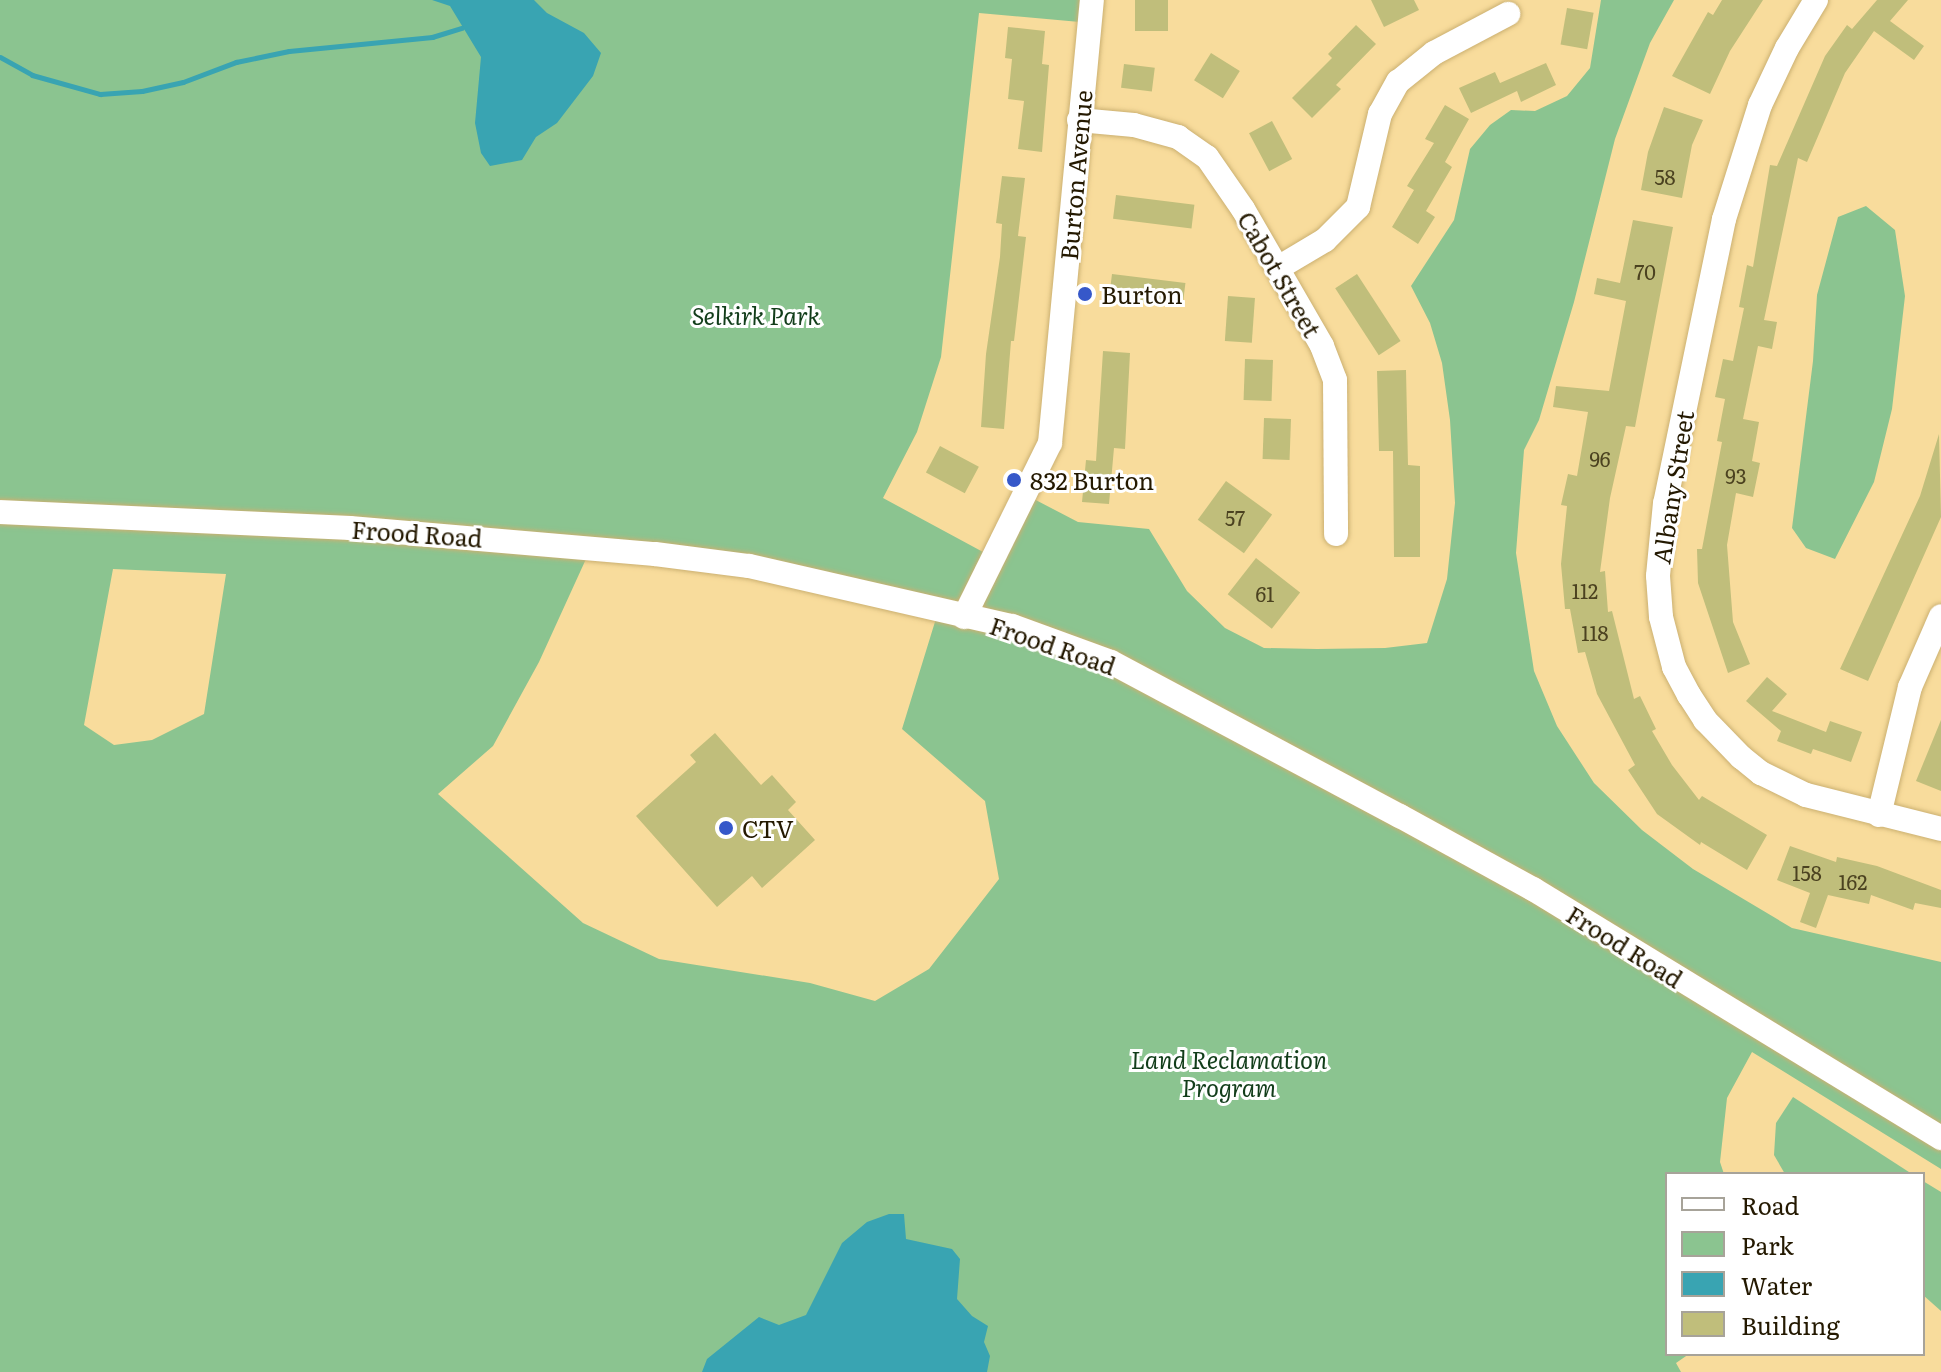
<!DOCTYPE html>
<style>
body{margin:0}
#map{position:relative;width:1941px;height:1372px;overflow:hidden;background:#f8dc9c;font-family:Literata,serif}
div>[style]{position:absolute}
.green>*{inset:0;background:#8bc490}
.water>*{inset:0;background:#39a4b2}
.stream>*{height:5px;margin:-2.5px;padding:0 2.5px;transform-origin:2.5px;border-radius:2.5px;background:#39a4b2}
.building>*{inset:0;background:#c0be7b;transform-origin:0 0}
.roads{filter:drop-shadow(0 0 2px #cbb071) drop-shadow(0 0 2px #cbb071)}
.minor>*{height:24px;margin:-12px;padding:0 12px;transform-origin:12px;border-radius:12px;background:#fff}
.dots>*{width:22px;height:22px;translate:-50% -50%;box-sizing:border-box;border:4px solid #fff;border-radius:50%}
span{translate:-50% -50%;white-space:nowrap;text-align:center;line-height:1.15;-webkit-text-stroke:6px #fff;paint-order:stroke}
.number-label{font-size:20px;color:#4b4220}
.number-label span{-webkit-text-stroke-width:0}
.street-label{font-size:24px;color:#241901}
.poi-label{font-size:24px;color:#241901}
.left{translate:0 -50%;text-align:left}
.park-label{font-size:24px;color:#123d1a;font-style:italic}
.legend{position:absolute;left:1665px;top:1172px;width:260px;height:184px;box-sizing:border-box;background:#fff;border:2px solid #a7a399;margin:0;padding:10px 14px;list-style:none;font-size:24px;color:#241901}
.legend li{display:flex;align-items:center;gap:16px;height:40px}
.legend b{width:40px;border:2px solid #a7a399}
</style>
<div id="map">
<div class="green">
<div style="clip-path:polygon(evenodd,0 0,1093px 0,1091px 23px,979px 13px,941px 357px,917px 432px,883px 498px,996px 559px,1028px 496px,1078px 522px,1149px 529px,1187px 591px,1225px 628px,1264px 648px,1317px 649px,1385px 648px,1427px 643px,1447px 579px,1455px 503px,1450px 420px,1442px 363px,1430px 323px,1411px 286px,1454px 220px,1470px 149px,1490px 125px,1511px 110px,1535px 111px,1567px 96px,1590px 68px,1601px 0,1674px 0,1650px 43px,1615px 139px,1574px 302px,1539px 420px,1524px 450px,1516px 553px,1534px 671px,1557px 726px,1594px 783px,1642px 830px,1693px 869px,1792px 928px,1941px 962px,1941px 1169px,1752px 1052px,1727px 1098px,1720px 1162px,1724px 1174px,1667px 1174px,1667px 1354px,1689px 1354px,1676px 1363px,1681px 1372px,0 1372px,0 0,591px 548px,938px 612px,902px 729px,985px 801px,999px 879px,929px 969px,875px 1001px,810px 983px,659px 959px,583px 923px,438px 794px,493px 746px,539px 662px,591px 548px,0 0,113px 569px,226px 574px,204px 714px,152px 740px,114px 745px,84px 725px,113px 569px)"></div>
<div style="clip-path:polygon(1866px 206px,1895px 230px,1905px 296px,1892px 409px,1874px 482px,1835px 559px,1806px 548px,1792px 528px,1813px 361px,1817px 295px,1838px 217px)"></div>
<div style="clip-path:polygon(1793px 1097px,1912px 1174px,1785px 1174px,1774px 1155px,1776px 1123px)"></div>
<div style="clip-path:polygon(1923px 1181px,1941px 1192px,1941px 1311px,1923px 1295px)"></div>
</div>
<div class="water">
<div style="clip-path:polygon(432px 0,534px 0,547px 13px,584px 33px,601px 53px,593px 76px,557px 123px,536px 137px,522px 160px,490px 166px,481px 153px,475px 123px,481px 57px,450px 6px)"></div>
<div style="clip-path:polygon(889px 1214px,904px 1214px,906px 1239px,952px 1249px,960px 1259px,957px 1299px,972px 1316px,988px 1326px,984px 1342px,990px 1356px,987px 1372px,702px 1372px,707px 1359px,759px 1317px,779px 1325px,806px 1315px,842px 1243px,867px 1222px)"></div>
</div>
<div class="stream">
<div style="left:0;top:57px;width:37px;rotate:29deg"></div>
<div style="left:32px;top:75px;width:71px;rotate:15.6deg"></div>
<div style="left:100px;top:94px;width:42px;rotate:-4.1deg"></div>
<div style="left:142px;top:91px;width:42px;rotate:-12.4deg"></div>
<div style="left:183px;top:82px;width:57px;rotate:-20.7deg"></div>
<div style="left:236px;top:62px;width:54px;rotate:-11.7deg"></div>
<div style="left:289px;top:51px;width:144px;rotate:-5.6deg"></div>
<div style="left:432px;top:37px;width:31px;rotate:-17deg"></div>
</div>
<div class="building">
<div style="left:1135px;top:0;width:33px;height:31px"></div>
<div style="clip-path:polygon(1371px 0,1414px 0,1419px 10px,1384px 27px)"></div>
<div style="clip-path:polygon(1722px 0,1763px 0,1730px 51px,1710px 94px,1672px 76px,1708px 12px,1713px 15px)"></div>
<div style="clip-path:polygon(1877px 0,1908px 0,1890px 21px,1924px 46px,1914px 60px,1874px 31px,1845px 73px,1807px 162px,1798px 158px,1764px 320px,1777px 322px,1772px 349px,1758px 346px,1743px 419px,1759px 422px,1752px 461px,1760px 463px,1753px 497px,1736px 493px,1727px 545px,1733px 622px,1750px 664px,1728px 673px,1698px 583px,1697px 549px,1702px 549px,1722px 442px,1717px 441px,1725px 399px,1715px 397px,1723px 359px,1733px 361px,1744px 308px,1739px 307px,1747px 265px,1753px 267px,1770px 165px,1777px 166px,1825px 56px,1847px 25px,1852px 29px)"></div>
<div style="left:1567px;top:8px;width:27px;height:37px;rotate:10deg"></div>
<div style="clip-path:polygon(1356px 25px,1376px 44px,1336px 85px,1341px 89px,1312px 118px,1292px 98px,1332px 58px,1328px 54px)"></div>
<div style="clip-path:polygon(1008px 27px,1045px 31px,1042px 64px,1049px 65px,1042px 152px,1018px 149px,1024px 101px,1008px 99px,1012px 59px,1005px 58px)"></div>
<div style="left:1211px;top:53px;width:34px;height:32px;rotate:32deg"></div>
<div style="clip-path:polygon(1546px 63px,1556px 85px,1521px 102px,1517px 91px,1471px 113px,1459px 88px,1495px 72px,1500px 83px)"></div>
<div style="left:1124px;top:64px;width:31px;height:24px;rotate:7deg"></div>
<div style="clip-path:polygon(1445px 105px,1469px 119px,1445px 162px,1452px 167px,1426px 211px,1435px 217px,1418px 244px,1392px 227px,1414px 190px,1407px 186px,1434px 143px,1425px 139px)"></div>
<div style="clip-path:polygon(1664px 107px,1703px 120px,1692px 145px,1682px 198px,1641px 190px,1648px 152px)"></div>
<div style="left:1272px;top:121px;width:43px;height:26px;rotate:62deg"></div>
<div style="clip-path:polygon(1002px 176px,1025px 178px,1018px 236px,1026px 237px,1014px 341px,1011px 341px,1004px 429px,981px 427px,986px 354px,1000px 257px,1002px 224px,996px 223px)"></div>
<div style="left:1116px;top:195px;width:79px;height:24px;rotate:7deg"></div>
<div style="clip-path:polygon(1633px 220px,1673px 227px,1635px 427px,1626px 426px,1610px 498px,1600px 572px,1605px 571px,1608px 612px,1612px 611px,1634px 699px,1640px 696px,1656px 729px,1652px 731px,1672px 765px,1699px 800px,1702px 796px,1767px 835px,1747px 870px,1701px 842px,1700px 845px,1657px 814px,1628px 770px,1635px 765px,1597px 694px,1585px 652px,1578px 653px,1570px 609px,1565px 609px,1561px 564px,1567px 506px,1561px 505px,1568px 474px,1577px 476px,1588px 412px,1553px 407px,1556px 386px,1609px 391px,1626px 301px,1594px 294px,1597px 278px,1620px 283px)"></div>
<div style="left:1112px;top:274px;width:74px;height:24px;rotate:7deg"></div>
<div style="left:1357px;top:274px;width:80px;height:26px;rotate:57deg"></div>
<div style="left:1228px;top:296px;width:27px;height:45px;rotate:4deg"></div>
<div style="clip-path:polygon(1103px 351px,1130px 353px,1125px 449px,1114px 448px,1109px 504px,1082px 502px,1086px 460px,1096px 461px)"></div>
<div style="left:1245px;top:359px;width:28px;height:41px;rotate:2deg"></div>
<div style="clip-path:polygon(1406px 370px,1408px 465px,1420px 466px,1420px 557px,1394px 557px,1393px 451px,1379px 451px,1377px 371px)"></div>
<div style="left:1264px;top:418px;width:27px;height:41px;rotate:2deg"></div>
<div style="clip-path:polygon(1939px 434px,1941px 517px,1868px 681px,1840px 669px,1920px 496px)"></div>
<div style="left:940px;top:446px;width:44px;height:30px;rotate:28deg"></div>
<div style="left:1226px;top:481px;width:57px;height:48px;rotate:36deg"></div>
<div style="left:1256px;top:558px;width:56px;height:46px;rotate:38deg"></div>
<div style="clip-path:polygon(1767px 677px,1787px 694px,1772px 711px,1826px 732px,1830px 721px,1862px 732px,1851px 762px,1813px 749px,1811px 754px,1777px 741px,1781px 731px,1746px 701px)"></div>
<div style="clip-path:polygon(1941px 720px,1941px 791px,1916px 781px)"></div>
<div style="clip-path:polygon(715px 733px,761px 785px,772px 775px,796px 802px,788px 810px,815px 840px,762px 888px,752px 876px,717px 907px,636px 816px,696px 762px,690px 755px)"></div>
<div style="clip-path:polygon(1790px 846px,1836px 862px,1837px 857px,1877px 866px,1941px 890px,1941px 908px,1915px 903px,1913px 910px,1871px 895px,1869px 904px,1828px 895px,1816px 928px,1800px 922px,1810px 893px,1777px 880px)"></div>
</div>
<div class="roads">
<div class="minor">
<div style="left:1816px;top:0;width:56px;rotate:121.1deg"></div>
<div style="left:1787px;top:48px;width:63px;rotate:115.3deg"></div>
<div style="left:1760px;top:105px;width:120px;rotate:107.5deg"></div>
<div style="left:1724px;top:219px;width:290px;rotate:101.7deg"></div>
<div style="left:1665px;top:503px;width:73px;rotate:95.5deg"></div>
<div style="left:1658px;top:576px;width:41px;rotate:85.8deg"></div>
<div style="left:1661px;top:617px;width:52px;rotate:75.4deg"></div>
<div style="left:1674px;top:667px;width:32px;rotate:62deg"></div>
<div style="left:1689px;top:695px;width:30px;rotate:57deg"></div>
<div style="left:1705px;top:720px;width:52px;rotate:45.8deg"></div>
<div style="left:1741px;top:757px;width:26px;rotate:39deg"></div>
<div style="left:1761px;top:773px;width:50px;rotate:26.1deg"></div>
<div style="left:1806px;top:795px;width:139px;rotate:14.1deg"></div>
<div style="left:1079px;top:120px;width:55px;rotate:5.2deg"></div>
<div style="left:1134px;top:125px;width:46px;rotate:15.3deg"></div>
<div style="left:1178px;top:137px;width:35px;rotate:35deg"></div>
<div style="left:1207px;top:157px;width:63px;rotate:55.3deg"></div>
<div style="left:1243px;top:209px;width:158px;rotate:60deg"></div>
<div style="left:1322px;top:346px;width:36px;rotate:69deg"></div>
<div style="left:1335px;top:380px;width:154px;rotate:89.6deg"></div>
<div style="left:1278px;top:268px;width:55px;rotate:-30.8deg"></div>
<div style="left:1325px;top:240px;width:47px;rotate:-45deg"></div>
<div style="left:1358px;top:207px;width:96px;rotate:-76.7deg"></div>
<div style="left:1380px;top:114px;width:37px;rotate:-61deg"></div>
<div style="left:1398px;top:82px;width:46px;rotate:-38.9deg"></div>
<div style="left:1434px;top:53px;width:84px;rotate:-27.8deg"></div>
<div style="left:0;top:512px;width:350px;rotate:2.6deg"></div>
<div style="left:350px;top:528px;width:306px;rotate:4.9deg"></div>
<div style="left:655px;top:554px;width:95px;rotate:7.3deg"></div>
<div style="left:749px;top:566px;width:270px;rotate:12.9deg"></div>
<div style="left:1012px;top:626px;width:105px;rotate:20deg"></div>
<div style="left:1111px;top:662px;width:327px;rotate:28.1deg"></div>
<div style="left:1400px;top:816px;width:152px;rotate:28.8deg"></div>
<div style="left:1533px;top:889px;width:478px;rotate:31.4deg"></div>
<div style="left:964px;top:617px;width:194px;rotate:-63.7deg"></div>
<div style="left:1050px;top:443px;width:445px;rotate:-84.6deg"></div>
<div style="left:1879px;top:815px;width:132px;rotate:-76.4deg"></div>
<div style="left:1910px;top:687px;width:77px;rotate:-66.4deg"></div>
</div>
</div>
<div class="dots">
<div style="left:1085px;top:294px;background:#3658c9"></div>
<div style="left:1014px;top:480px;background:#3658c9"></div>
<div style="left:726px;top:828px;background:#3658c9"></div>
</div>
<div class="number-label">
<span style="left:1665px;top:176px">58</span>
<span style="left:1645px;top:271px">70</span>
<span style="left:1600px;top:458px">96</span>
<span style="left:1736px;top:475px">93</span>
<span style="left:1235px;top:517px">57</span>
<span style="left:1585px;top:590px">112</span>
<span style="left:1265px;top:593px">61</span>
<span style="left:1595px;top:632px">118</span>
<span style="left:1807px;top:872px">158</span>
<span style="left:1853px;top:881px">162</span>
</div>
<div class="street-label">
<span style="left:1075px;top:175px;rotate:-85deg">Burton Avenue</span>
<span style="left:1280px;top:274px;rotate:60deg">Cabot Street</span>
<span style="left:1672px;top:487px;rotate:-81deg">Albany Street</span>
<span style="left:417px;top:533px;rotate:4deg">Frood Road</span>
<span style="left:1053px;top:645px;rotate:19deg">Frood Road</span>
<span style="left:1625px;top:946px;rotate:32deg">Frood Road</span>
</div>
<div class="poi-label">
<span class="left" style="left:1101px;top:294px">Burton</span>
<span class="left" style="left:1030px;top:480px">832 Burton</span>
<span class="left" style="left:742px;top:828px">CTV</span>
</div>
<div class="park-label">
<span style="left:756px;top:315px">Selkirk Park</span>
<span style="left:1229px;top:1073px">Land Reclamation<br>Program</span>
</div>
<ul class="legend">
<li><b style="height:10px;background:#fff"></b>Road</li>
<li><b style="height:22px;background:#8bc490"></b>Park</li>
<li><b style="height:22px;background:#39a4b2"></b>Water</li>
<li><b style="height:22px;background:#c0be7b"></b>Building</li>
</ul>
</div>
